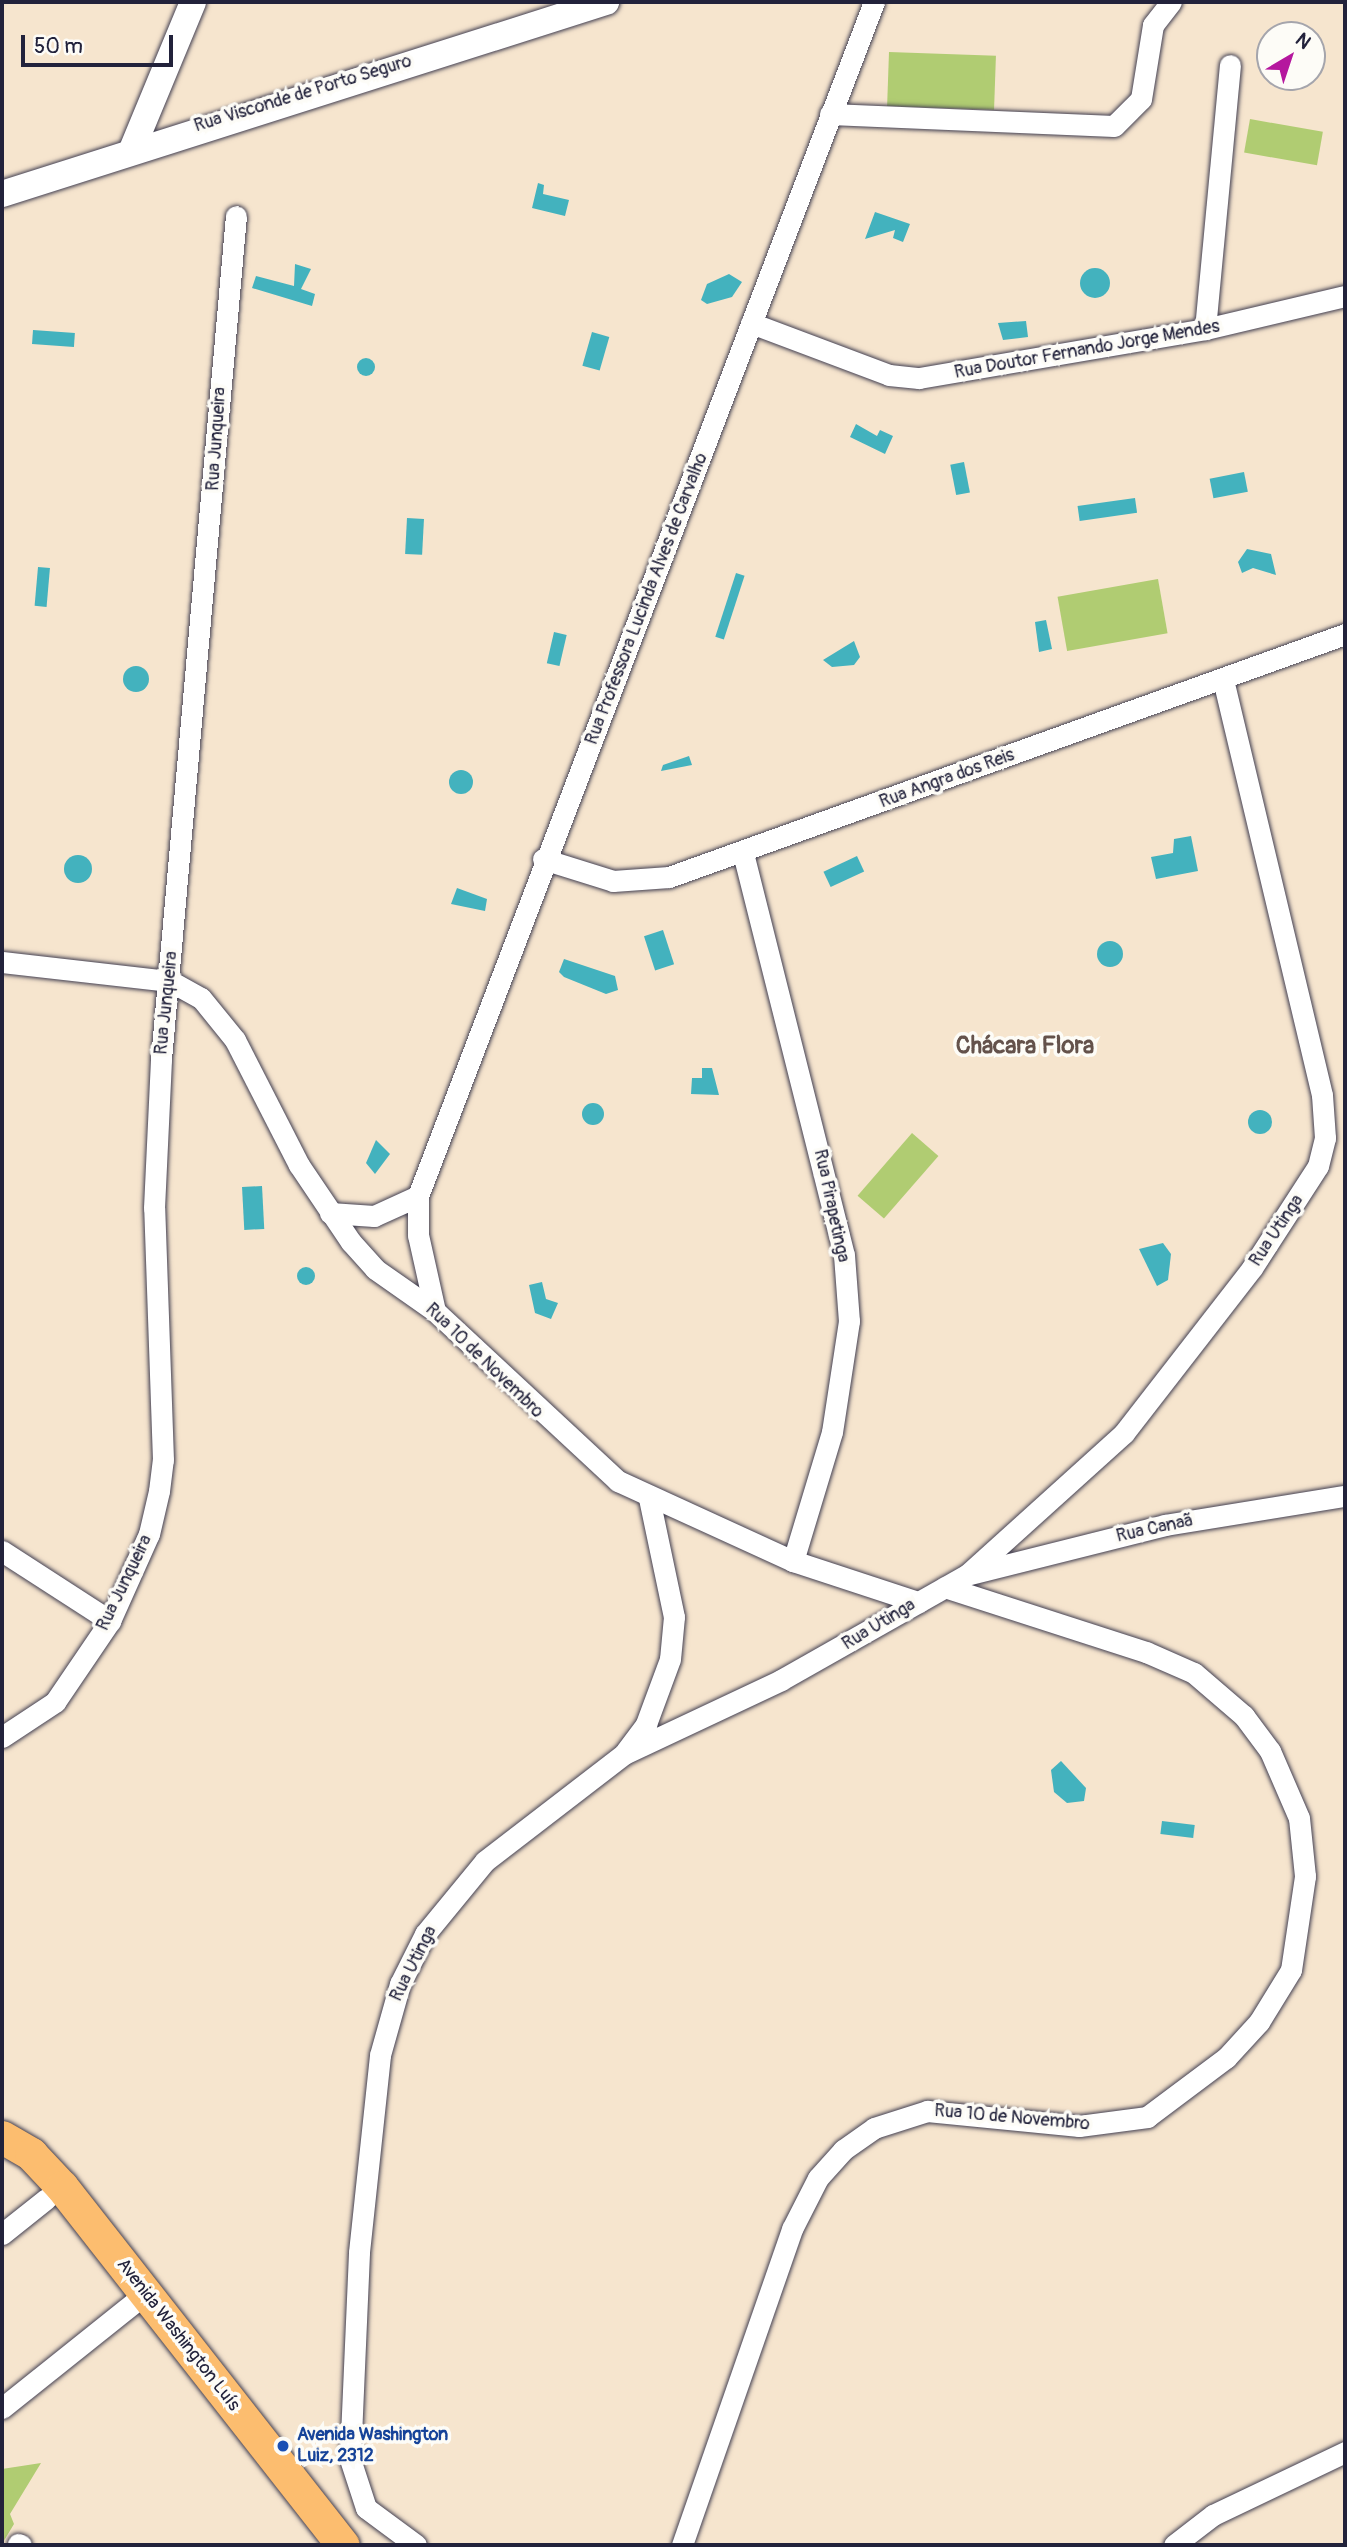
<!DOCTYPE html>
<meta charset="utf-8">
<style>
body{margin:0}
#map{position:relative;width:1347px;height:2547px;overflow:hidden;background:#f6e5ce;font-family:Pangolin,sans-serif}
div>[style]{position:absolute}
.green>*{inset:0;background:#b0cc72;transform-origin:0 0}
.water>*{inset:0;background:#43b2be;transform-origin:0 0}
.round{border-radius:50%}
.roads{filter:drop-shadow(0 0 2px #423f51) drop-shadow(0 0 2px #423f51)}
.minor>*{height:21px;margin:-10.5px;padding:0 10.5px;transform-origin:10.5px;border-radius:10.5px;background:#fff}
.tertiary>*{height:26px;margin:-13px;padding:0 13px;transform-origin:13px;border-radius:13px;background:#fff}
.primary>*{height:33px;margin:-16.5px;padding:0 16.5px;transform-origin:16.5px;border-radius:16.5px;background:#fcbd6f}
.dots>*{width:19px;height:19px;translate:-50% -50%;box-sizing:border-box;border:4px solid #fdfcf7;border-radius:50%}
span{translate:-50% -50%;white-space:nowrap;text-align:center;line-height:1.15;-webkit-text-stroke:7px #fdfcf7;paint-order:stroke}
.street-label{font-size:18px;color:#22223b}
.transit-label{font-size:18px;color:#164399;font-weight:700}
.left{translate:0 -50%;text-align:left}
.district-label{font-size:24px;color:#64524b;font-weight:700}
.frame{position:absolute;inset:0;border:4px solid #22223b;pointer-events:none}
.north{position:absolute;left:1256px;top:21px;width:70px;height:70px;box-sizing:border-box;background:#fdfcf7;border:2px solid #a5a5ac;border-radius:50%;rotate:39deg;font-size:19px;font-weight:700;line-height:28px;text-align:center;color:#22223b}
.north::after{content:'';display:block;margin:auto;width:24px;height:32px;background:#b5179e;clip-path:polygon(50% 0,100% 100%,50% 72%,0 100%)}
.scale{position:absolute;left:21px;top:35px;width:152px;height:32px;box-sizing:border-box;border:4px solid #22223b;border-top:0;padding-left:9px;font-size:21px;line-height:24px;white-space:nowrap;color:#22223b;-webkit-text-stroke:5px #fdfcf7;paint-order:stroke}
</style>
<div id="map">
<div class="green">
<div style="left:889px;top:52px;width:107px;height:54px;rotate:2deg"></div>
<div style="left:1250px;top:119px;width:74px;height:34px;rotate:10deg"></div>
<div style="left:1158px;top:579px;width:55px;height:102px;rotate:80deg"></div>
<div style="left:912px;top:1133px;width:35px;height:83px;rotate:41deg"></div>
<div style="clip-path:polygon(41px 2463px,10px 2514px,14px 2524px,2px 2544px,2px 2469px)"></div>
</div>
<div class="water">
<div style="clip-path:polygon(538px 183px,544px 185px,543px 194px,569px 200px,565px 216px,532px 208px)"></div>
<div style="clip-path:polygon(875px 212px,910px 224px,903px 242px,893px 238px,895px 230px,865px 239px)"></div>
<div style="clip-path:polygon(295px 264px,311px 269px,301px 289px,315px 294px,312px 306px,252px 288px,256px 276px,294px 286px)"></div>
<div class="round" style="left:1080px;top:268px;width:30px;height:30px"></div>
<div style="clip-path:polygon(729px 274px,742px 282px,732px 297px,707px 304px,701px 300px,707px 284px)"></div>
<div style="clip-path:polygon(1026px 321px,1028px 337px,1003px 340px,998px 323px)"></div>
<div style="left:33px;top:330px;width:42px;height:14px;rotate:4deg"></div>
<div style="left:592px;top:332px;width:18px;height:35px;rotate:16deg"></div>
<div class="round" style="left:357px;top:358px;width:18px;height:18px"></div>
<div style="clip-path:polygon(856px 424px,877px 436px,880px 430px,893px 436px,885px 454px,850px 437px)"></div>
<div style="left:964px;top:462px;width:31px;height:14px;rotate:79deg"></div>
<div style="left:1244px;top:472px;width:20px;height:35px;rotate:79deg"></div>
<div style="left:1135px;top:498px;width:15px;height:58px;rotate:82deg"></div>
<div style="left:407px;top:518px;width:17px;height:36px;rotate:3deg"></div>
<div style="clip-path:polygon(1247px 549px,1271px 554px,1276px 575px,1253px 568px,1242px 573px,1238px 562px)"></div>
<div style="left:38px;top:567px;width:12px;height:39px;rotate:5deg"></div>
<div style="left:736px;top:573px;width:9px;height:67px;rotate:18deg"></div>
<div style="clip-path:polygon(1046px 620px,1052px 649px,1039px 652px,1035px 622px)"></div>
<div style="left:554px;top:632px;width:13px;height:32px;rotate:13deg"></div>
<div style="clip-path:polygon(854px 641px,860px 657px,854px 665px,832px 667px,823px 660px)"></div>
<div class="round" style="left:123px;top:666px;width:26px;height:26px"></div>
<div style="clip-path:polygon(689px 756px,692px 765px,661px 771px,663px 765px)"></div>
<div class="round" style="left:449px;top:770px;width:24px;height:24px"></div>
<div style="clip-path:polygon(1191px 836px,1198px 871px,1156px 879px,1151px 857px,1173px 853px,1174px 839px)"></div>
<div class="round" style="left:64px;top:855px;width:28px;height:28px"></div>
<div style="left:857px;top:856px;width:17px;height:37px;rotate:65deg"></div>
<div style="clip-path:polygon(457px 888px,487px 899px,485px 911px,451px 904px)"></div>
<div style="left:663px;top:930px;width:36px;height:20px;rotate:72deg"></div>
<div class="round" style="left:1097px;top:941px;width:26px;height:26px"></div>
<div style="clip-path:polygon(564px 959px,615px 976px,618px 990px,606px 994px,564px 977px,559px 972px)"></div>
<div style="clip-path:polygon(702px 1068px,712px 1068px,719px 1095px,691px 1094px,692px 1078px,702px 1078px)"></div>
<div class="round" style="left:582px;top:1103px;width:22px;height:22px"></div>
<div class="round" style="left:1248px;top:1110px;width:24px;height:24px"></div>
<div style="clip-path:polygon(376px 1140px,390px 1154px,375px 1174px,366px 1163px)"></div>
<div style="left:262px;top:1186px;width:43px;height:20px;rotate:87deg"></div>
<div style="clip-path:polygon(1163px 1243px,1171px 1254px,1168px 1280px,1157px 1286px,1139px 1249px)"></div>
<div class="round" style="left:297px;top:1267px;width:18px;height:18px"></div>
<div style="clip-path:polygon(542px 1282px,546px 1299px,558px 1303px,551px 1319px,535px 1313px,529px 1285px)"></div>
<div style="clip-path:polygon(1061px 1761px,1086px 1788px,1084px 1801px,1067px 1803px,1054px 1792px,1051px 1770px)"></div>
<div style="left:1162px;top:1821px;width:33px;height:13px;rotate:7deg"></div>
</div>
<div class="roads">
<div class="minor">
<div style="left:830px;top:114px;width:284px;rotate:2.4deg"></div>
<div style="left:1114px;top:126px;width:38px;rotate:-45deg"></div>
<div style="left:1141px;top:99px;width:75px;rotate:-80.8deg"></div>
<div style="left:1153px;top:25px;width:29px;rotate:-52deg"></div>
<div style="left:751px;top:323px;width:147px;rotate:20.6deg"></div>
<div style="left:889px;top:375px;width:30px;rotate:6deg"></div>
<div style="left:919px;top:378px;width:290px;rotate:-9.7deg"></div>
<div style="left:1205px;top:329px;width:144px;rotate:-13.3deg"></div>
<div style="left:1205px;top:329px;width:265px;rotate:-84.6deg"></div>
<div style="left:743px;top:853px;width:414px;rotate:75.9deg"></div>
<div style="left:844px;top:1255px;width:66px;rotate:85.7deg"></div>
<div style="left:849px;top:1321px;width:112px;rotate:98.7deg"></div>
<div style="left:832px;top:1432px;width:135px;rotate:106.8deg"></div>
<div style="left:543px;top:859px;width:73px;rotate:17.4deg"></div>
<div style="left:613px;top:881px;width:56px;rotate:-4.1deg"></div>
<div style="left:669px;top:877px;width:718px;rotate:-19.77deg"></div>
<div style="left:2px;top:962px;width:169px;rotate:6.5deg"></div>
<div style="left:170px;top:981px;width:35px;rotate:29deg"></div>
<div style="left:201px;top:998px;width:54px;rotate:51deg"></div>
<div style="left:235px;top:1040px;width:140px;rotate:62.9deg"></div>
<div style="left:299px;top:1165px;width:93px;rotate:56deg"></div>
<div style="left:351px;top:1242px;width:36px;rotate:48deg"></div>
<div style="left:375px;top:1269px;width:73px;rotate:35deg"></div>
<div style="left:435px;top:1311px;width:250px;rotate:42.9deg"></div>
<div style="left:618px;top:1481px;width:192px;rotate:24.6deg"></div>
<div style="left:793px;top:1561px;width:132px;rotate:18.2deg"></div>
<div style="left:330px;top:1213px;width:44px;rotate:3.9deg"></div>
<div style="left:374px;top:1216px;width:48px;rotate:-24.4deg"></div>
<div style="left:435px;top:1311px;width:78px;rotate:-102.6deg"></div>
<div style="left:418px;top:1235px;width:39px;rotate:-90deg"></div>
<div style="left:418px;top:1196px;width:1278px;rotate:-69.1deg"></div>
<div style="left:2px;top:1551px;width:129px;rotate:32.9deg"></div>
<div style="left:970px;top:1574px;width:201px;rotate:-14.1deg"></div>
<div style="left:1165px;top:1525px;width:182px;rotate:-9.2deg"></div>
<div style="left:2px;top:1737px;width:64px;rotate:-33.4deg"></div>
<div style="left:55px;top:1702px;width:98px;rotate:-55.8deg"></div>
<div style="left:110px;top:1621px;width:95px;rotate:-65.9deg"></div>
<div style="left:149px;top:1534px;width:44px;rotate:-76.9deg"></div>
<div style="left:159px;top:1491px;width:31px;rotate:-83deg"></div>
<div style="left:163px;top:1460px;width:252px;rotate:-92deg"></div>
<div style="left:154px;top:1208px;width:149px;rotate:-87.3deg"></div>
<div style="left:161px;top:1059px;width:846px;rotate:-84.92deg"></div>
<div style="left:626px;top:1751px;width:34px;rotate:-53deg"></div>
<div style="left:646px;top:1724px;width:69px;rotate:-69.7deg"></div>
<div style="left:670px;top:1659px;width:42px;rotate:-84.6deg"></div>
<div style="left:674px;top:1617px;width:122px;rotate:-101.9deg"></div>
<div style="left:2px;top:2234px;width:56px;rotate:-38.5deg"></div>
<div style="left:2px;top:2408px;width:171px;rotate:-38.6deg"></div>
<div style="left:18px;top:2544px;width:3px;rotate:18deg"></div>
<div style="left:416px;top:2545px;width:62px;rotate:-143.5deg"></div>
<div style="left:366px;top:2508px;width:52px;rotate:-108.1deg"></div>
<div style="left:350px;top:2459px;width:207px;rotate:-87.5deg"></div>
<div style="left:359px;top:2252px;width:198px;rotate:-83.9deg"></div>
<div style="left:380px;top:2055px;width:74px;rotate:-74.3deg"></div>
<div style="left:400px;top:1984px;width:56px;rotate:-63.4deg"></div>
<div style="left:425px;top:1934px;width:94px;rotate:-50.6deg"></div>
<div style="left:485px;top:1861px;width:175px;rotate:-37.6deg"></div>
<div style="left:624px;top:1754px;width:174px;rotate:-25.2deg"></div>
<div style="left:781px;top:1680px;width:215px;rotate:-29.5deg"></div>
<div style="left:968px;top:1574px;width:210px;rotate:-42.1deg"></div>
<div style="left:1124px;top:1433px;width:209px;rotate:-52.2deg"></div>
<div style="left:1252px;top:1268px;width:121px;rotate:-57.1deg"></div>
<div style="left:1318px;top:1166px;width:29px;rotate:-76deg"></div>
<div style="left:1325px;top:1138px;width:43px;rotate:-94deg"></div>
<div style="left:1322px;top:1095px;width:428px;rotate:-103.4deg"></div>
<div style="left:682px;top:2545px;width:335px;rotate:-70.8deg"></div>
<div style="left:792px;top:2229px;width:57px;rotate:-63deg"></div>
<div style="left:818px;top:2178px;width:38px;rotate:-48deg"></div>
<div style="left:843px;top:2150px;width:38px;rotate:-35deg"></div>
<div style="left:874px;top:2128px;width:56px;rotate:-17.8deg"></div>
<div style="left:927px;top:2111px;width:153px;rotate:5.6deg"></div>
<div style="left:1079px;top:2126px;width:69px;rotate:-7.5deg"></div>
<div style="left:1147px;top:2117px;width:99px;rotate:-36.8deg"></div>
<div style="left:1226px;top:2058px;width:49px;rotate:-47.5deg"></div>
<div style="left:1259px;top:2022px;width:61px;rotate:-58.4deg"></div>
<div style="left:1291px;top:1970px;width:95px;rotate:-81.5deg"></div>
<div style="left:1305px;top:1876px;width:58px;rotate:-95.9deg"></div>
<div style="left:1299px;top:1818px;width:73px;rotate:-113.4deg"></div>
<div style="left:1270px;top:1751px;width:44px;rotate:-126.6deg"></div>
<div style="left:1244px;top:1716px;width:66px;rotate:-139.3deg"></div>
<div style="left:1194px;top:1673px;width:52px;rotate:-156.4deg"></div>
<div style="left:1146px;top:1652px;width:211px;rotate:-162.1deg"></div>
<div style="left:1174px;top:2545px;width:49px;rotate:-37.6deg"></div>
<div style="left:1213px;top:2515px;width:146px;rotate:-25.5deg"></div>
</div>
<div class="tertiary">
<div style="left:133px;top:147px;width:157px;rotate:-67.5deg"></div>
<div style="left:2px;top:194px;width:634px;rotate:-17.63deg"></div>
</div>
<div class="primary">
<div style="left:2px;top:2137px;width:34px;rotate:30deg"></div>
<div style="left:31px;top:2154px;width:45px;rotate:46.8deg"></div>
<div style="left:62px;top:2187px;width:455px;rotate:51.9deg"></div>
</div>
</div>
<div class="dots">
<div style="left:283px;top:2446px;background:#1a4fb4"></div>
</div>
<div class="street-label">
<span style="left:303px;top:94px;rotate:-17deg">Rua Visconde de Porto Seguro</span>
<span style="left:1087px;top:350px;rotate:-10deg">Rua Doutor Fernando Jorge Mendes</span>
<span style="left:217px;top:439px;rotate:-86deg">Rua Junqueira</span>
<span style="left:647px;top:599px;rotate:-69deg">Rua Professora Lucinda Alves de Carvalho</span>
<span style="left:947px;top:779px;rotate:-20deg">Rua Angra dos Reis</span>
<span style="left:167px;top:1003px;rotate:-84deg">Rua Junqueira</span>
<span style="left:831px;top:1206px;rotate:78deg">Rua Pirapetinga</span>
<span style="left:1277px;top:1231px;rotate:-56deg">Rua Utinga</span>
<span style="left:484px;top:1361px;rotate:44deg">Rua 10 de Novembro</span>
<span style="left:1155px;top:1529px;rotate:-12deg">Rua Canaã</span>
<span style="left:125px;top:1583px;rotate:-64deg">Rua Junqueira</span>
<span style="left:879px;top:1625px;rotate:-31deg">Rua Utinga</span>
<span style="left:414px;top:1964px;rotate:-63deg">Rua Utinga</span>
<span style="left:1012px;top:2118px;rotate:5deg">Rua 10 de Novembro</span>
<span style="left:178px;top:2335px;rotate:52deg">Avenida Washington Luís</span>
</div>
<div class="transit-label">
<span class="left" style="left:297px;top:2446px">Avenida Washington<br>Luiz, 2312</span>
</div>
<div class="district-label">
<span style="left:1025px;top:1046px">Chácara Flora</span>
</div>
<div class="frame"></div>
<div class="north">N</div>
<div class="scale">50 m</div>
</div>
